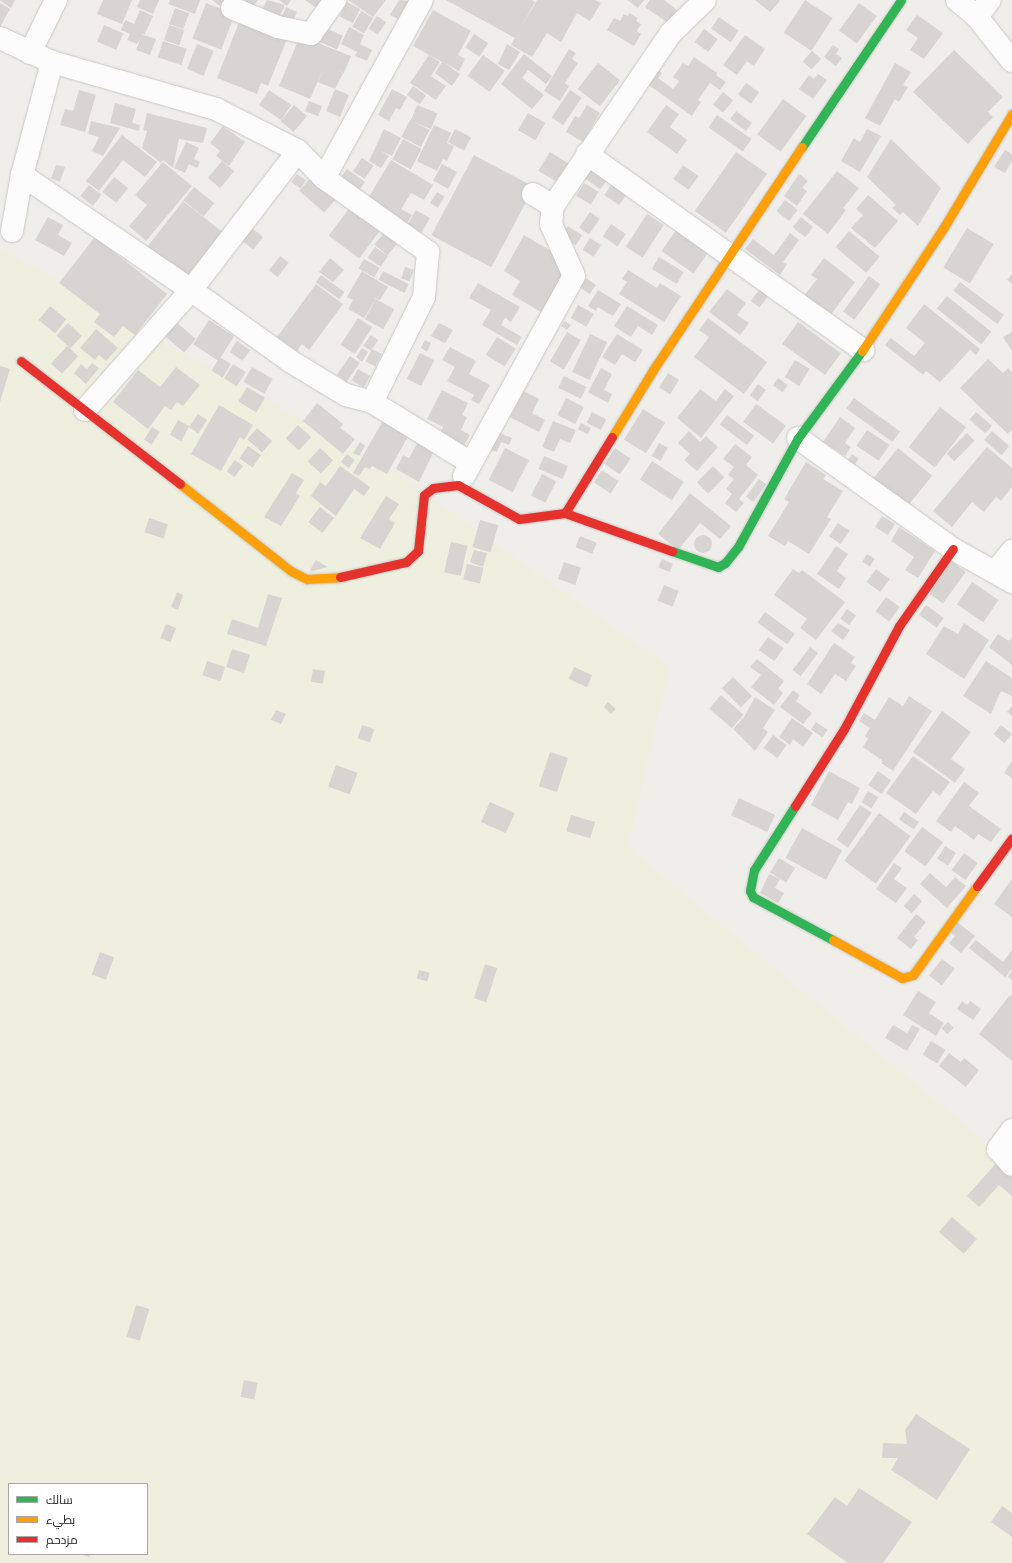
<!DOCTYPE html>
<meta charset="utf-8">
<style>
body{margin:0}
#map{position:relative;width:1012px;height:1563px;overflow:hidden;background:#f0eeeb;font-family:"Alegreya Sans",Cairo,sans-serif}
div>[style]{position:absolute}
.farmland>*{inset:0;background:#efefdf}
.building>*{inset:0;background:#d7d4d2;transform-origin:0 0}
.round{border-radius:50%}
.roads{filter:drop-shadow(0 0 1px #c9c8c7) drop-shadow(0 0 1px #c9c8c7)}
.street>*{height:22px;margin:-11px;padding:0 11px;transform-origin:11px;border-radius:11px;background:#fdfcfc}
.fast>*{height:9px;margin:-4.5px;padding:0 4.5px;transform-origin:4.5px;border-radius:4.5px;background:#30b455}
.slow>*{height:9px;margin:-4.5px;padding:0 4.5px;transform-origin:4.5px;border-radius:4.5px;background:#ff9f0a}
.jam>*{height:9px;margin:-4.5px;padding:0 4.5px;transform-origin:4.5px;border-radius:4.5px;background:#e5322d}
span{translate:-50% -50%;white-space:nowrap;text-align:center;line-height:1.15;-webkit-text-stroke:3.5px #fff;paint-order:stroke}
.legend{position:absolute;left:8px;top:1483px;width:140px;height:72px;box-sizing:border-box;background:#fff;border:1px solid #a7a7a7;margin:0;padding:5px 7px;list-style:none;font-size:12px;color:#222}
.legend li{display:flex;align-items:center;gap:8px;height:20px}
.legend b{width:20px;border:1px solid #a7a7a7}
</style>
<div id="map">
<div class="farmland">
<div style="clip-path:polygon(evenodd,0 248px,399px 475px,669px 667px,628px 848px,1012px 1163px,1012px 1563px,0 1563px,0 248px,9px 1484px,147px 1484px,147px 1554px,9px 1554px,9px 1484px)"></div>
</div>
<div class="building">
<div style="clip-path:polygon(0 0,15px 0,11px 8px)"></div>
<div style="clip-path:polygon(103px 0,132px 0,122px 24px,97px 14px)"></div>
<div style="clip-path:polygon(140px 0,159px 0,153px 14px,137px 7px)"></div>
<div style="clip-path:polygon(170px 0,200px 0,195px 14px,168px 4px)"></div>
<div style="clip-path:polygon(212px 0,225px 0,220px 6px)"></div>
<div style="clip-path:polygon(246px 0,258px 0,249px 11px,242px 5px)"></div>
<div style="clip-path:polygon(267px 0,285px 5px,277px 22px,260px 14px)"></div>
<div style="clip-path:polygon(279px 0,291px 0,287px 6px)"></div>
<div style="clip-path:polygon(305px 0,325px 0,318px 9px)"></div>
<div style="clip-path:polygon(348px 0,386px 0,373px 17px)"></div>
<div style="clip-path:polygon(399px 0,409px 1px,398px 19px,390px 15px)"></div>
<div style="clip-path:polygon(446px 0,532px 0,535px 2px,520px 29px,537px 0,595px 0,601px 3px,590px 21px,577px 13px,561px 42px,547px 33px,532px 57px,511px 45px,515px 38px)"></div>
<div style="clip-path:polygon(627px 0,644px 0,638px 8px)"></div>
<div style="clip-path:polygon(650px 0,664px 0,677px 10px,668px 23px,645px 7px)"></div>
<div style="clip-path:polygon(755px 0,779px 0,780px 1px,770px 12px)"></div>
<div style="left:805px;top:0;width:33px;height:39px;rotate:33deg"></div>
<div style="left:347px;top:2px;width:15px;height:16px;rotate:28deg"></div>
<div style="clip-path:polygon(0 3px,10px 9px,0 27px)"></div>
<div style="left:206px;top:3px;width:31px;height:38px;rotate:21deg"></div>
<div style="left:859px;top:3px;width:22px;height:34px;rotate:36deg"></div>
<div style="left:286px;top:7px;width:12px;height:15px;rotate:24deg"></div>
<div style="left:175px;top:8px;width:15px;height:17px;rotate:20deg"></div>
<div style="clip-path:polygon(140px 10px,153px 16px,145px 34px,141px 34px,156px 39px,150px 55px,136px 50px,141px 38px,137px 44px,127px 40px,130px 34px,121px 30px,125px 20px,134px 24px)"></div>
<div style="clip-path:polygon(433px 10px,471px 31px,458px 55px,465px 59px,459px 71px,445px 63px,460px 74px,452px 86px,435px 73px,442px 62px,413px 46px)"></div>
<div style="left:361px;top:11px;width:14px;height:18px;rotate:30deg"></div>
<div style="clip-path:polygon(629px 13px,638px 18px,636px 21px,641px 24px,637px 31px,641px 34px,634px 46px,607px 30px,614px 18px,620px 21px,624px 14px,628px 16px)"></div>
<div style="clip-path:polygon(917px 15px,943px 33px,924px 59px,910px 50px,918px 38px,906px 30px)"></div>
<div style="left:377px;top:16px;width:11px;height:15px;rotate:34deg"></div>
<div style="left:719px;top:17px;width:24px;height:14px;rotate:35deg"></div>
<div style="clip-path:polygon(240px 20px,287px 39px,268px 86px,261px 83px,257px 94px,217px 78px)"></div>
<div style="left:104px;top:25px;width:21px;height:18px;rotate:23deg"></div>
<div style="left:169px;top:25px;width:16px;height:16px;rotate:18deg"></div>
<div style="left:321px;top:26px;width:24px;height:15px;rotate:24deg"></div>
<div style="clip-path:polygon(349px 27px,364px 35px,360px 44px,372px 50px,367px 61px,355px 56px,357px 52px,341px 44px)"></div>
<div style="left:704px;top:29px;width:17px;height:16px;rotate:36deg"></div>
<div style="left:474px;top:34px;width:17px;height:16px;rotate:33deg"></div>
<div style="clip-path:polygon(745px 35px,765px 49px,754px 66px,747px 61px,737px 75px,723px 65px)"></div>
<div style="clip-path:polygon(300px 36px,351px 56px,344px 73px,336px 70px,343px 73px,335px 89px,349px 95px,340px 117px,326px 111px,335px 89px,318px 82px,325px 65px,310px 99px,279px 86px)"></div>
<div style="left:163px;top:41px;width:25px;height:17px;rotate:18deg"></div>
<div style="left:197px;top:44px;width:18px;height:27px;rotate:22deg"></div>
<div style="clip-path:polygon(507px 44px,520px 52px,509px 70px,498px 64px)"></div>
<div style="clip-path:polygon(833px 45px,839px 49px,836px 54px,842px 58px,836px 66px,824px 57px)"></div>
<div style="clip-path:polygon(569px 49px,576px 53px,572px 59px,578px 63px,565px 83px,569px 86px,560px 101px,544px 91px)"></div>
<div style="clip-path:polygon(954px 50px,1003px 97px,988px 112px,993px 117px,968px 144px,913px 92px)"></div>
<div style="left:812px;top:51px;width:12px;height:14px;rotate:42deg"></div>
<div style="clip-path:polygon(524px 54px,552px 76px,546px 84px,528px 70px,522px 78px,544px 95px,532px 109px,501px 84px)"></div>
<div style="clip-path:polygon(429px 55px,440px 62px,431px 76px,446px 86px,436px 100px,410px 83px)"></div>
<div style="left:483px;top:55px;width:27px;height:26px;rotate:36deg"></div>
<div style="clip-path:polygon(694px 57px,717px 73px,716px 75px,726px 82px,720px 90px,710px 83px,698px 100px,701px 102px,692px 116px,646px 83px,657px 69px,662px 73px,658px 78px,673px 89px,679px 81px,673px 77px,683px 63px,688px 66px)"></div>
<div style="left:598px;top:63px;width:28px;height:33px;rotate:38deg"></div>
<div style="clip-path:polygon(895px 63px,911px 72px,903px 85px,908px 87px,899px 102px,895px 99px,880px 126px,865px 118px)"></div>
<div style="clip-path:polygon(818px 74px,827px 80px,813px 99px,799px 89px,809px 75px,814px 79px)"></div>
<div style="left:746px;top:83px;width:16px;height:14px;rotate:35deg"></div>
<div style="left:413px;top:86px;width:16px;height:11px;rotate:35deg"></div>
<div style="clip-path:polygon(392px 89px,407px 97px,400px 110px,396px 108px,389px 121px,378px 115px)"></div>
<div style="clip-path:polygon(79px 90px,96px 95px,85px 132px,60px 125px,65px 109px,73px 111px)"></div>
<div style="left:269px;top:90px;width:27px;height:18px;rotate:34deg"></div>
<div style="left:570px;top:90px;width:14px;height:33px;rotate:34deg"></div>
<div style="left:723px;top:92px;width:13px;height:16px;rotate:39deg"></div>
<div style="left:783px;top:99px;width:29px;height:44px;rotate:36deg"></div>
<div style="left:309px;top:101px;width:14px;height:11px;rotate:21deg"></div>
<div style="clip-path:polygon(115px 103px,136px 109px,132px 123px,140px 125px,139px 131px,110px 123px)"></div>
<div style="left:294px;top:105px;width:17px;height:21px;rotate:40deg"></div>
<div style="left:417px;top:105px;width:22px;height:17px;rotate:22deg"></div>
<div style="clip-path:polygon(587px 105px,600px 113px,583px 142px,566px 132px,575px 116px,579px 118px)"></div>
<div style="clip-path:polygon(666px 105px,679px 114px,670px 127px,687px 140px,677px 154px,647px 132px)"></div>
<div style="left:736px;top:111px;width:20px;height:10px;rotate:37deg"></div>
<div style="clip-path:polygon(147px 113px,207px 128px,203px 143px,179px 139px,173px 168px,163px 160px,161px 163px,142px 148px,147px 131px,143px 130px)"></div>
<div style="left:528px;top:113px;width:20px;height:20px;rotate:30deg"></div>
<div style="left:717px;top:115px;width:42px;height:15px;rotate:35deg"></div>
<div style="left:410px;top:120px;width:22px;height:19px;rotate:27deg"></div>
<div style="clip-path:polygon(91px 121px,120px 128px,103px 156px,92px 151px,99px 137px,88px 134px)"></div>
<div style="clip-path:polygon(434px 125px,451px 133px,447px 143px,454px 146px,447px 161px,443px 159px,437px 171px,417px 161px)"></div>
<div style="clip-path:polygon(223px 126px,245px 142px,229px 166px,216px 156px,220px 151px,210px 143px)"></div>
<div style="clip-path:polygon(384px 129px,401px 138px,392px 156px,381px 151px,389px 156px,381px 168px,369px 161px)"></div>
<div style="left:455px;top:129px;width:18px;height:15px;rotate:27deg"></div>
<div style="clip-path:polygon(867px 129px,881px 136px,860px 172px,841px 161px,854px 138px,860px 142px)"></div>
<div style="clip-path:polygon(122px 135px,157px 162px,145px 177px,123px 160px,99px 191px,86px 181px)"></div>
<div style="left:403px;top:139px;width:21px;height:23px;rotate:28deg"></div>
<div style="clip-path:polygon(891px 139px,941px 188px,918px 226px,903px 212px,900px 215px,892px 208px,896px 205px,867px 177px)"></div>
<div style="clip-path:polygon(186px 142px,199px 148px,194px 159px,200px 162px,197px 168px,189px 164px,185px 173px,174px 168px)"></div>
<div style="clip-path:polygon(1005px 150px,1012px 154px,1012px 161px,1005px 173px,994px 167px)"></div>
<div style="left:550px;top:152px;width:22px;height:22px;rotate:32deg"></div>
<div style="left:736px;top:152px;width:38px;height:72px;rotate:35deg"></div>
<div style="left:474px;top:155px;width:68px;height:91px;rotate:28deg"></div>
<div style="left:362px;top:158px;width:14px;height:16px;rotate:34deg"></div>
<div style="clip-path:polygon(391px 160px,433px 185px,424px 200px,411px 193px,401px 209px,412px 215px,404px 229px,364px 205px)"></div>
<div style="left:222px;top:161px;width:16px;height:22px;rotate:40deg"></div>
<div style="clip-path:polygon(163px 162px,192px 186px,146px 241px,129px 226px,147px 205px,135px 195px)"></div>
<div style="left:442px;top:164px;width:17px;height:19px;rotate:28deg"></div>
<div style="clip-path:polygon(56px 165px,65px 167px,60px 182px,51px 178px)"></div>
<div style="left:683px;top:165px;width:19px;height:17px;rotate:35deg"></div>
<div style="left:347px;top:169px;width:22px;height:17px;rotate:36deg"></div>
<div style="left:589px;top:169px;width:21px;height:10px;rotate:35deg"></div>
<div style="clip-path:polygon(837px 171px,859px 188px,843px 208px,846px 210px,828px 234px,803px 214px)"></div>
<div style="left:297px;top:174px;width:11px;height:10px;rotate:34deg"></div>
<div style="clip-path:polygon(799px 174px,808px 181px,802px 188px,807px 191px,797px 206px,784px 196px)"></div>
<div style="left:313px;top:175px;width:33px;height:21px;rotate:41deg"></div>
<div style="left:114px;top:177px;width:18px;height:19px;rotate:38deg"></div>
<div style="left:584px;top:183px;width:17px;height:15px;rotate:31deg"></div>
<div style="left:89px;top:185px;width:16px;height:14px;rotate:38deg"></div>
<div style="left:611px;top:185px;width:18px;height:12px;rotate:34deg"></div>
<div style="left:194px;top:187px;width:26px;height:17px;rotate:39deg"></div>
<div style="left:437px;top:192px;width:9px;height:13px;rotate:32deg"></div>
<div style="clip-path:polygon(868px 195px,898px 221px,875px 248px,851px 228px,863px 215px,856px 209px)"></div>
<div style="left:785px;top:200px;width:16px;height:14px;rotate:38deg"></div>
<div style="left:183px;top:201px;width:51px;height:63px;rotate:38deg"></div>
<div style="left:351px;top:206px;width:38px;height:37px;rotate:37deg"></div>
<div style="left:416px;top:210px;width:16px;height:24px;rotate:30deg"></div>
<div style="left:590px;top:212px;width:12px;height:19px;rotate:35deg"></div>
<div style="left:647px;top:214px;width:20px;height:39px;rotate:33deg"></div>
<div style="clip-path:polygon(48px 217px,63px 225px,58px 235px,72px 243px,64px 256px,35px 240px)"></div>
<div style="left:801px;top:217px;width:16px;height:13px;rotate:40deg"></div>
<div style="left:611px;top:224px;width:18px;height:15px;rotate:34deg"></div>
<div style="left:249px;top:226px;width:18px;height:16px;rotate:38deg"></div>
<div style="left:568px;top:226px;width:17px;height:12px;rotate:33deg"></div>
<div style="left:967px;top:228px;width:31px;height:46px;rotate:31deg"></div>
<div style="left:677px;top:229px;width:39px;height:27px;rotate:35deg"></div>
<div style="left:849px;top:231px;width:40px;height:21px;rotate:40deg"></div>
<div style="left:384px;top:233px;width:17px;height:15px;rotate:40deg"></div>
<div style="clip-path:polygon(790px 233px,799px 240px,783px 262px,787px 264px,780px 275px,745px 249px,753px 239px,774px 255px)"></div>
<div style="clip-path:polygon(524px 235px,558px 255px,564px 272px,541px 312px,512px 295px,520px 281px,504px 271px)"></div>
<div style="clip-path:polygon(95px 237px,167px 294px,135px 335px,123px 326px,114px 337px,94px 322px,100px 314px,59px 283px)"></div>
<div style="left:590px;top:238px;width:13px;height:14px;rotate:32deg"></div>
<div style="left:375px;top:247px;width:16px;height:13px;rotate:35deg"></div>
<div style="left:280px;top:256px;width:11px;height:18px;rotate:38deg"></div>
<div style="left:659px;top:257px;width:29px;height:14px;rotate:31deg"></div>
<div style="clip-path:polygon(330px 258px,344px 270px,333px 282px,319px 272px)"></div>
<div style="clip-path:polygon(824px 258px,855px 282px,830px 316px,804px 296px,817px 279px,811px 275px)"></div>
<div style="left:364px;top:259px;width:18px;height:11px;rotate:29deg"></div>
<div style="left:405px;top:267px;width:9px;height:12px;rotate:18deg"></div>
<div style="clip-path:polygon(628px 270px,657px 288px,660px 283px,681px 296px,664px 322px,619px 294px,627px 282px,622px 279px)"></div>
<div style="clip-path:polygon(362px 271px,388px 287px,380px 300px,373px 297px,376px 299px,364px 318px,348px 309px,353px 300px,347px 297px)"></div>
<div style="left:383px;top:271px;width:29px;height:10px;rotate:27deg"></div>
<div style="clip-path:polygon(1012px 274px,1012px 283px,1007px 280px)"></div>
<div style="left:321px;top:275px;width:29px;height:9px;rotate:36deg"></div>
<div style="left:869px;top:276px;width:14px;height:44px;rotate:36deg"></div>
<div style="left:586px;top:278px;width:12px;height:11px;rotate:35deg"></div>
<div style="left:960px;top:282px;width:55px;height:11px;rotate:37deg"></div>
<div style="clip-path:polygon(478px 283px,520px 307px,511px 322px,505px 318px,501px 325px,522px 337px,517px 345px,482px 325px,491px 310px,469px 298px)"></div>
<div style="clip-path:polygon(316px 284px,343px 304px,309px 350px,302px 344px,297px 351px,277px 337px)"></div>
<div style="clip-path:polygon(727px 289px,746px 303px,737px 315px,749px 323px,740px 335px,709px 312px)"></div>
<div style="left:760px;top:289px;width:11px;height:15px;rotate:38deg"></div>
<div style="clip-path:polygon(598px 290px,621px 304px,613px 316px,598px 307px,596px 311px,588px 306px)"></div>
<div style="left:947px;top:296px;width:57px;height:16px;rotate:39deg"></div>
<div style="left:376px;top:299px;width:21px;height:23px;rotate:29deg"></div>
<div style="clip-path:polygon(924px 304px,980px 349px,976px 355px,970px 350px,940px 382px,926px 371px,923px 375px,885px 345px,891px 338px,914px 356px,925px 343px,906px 328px)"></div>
<div style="left:578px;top:305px;width:18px;height:15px;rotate:29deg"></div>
<div style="left:50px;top:306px;width:21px;height:18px;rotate:39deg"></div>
<div style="clip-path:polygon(627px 306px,658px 325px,652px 335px,638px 326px,631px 337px,614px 326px)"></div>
<div style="left:358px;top:318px;width:17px;height:32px;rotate:33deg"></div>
<div style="clip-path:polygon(708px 318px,767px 362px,744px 394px,694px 357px,709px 337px,699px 330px)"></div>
<div style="left:174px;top:320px;width:29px;height:18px;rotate:41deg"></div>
<div style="left:209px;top:320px;width:30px;height:29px;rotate:33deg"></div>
<div style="clip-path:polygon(565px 321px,571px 325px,567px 330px,561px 326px)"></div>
<div style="left:798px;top:322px;width:53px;height:27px;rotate:36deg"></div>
<div style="left:68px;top:323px;width:19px;height:17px;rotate:43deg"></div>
<div style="clip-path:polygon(439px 323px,453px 330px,445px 343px,431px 336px)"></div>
<div style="clip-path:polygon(96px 329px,118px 348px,106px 361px,99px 355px,95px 360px,80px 348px)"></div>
<div style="left:567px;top:332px;width:16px;height:34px;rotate:30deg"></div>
<div style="clip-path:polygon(1012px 332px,1012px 351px,1003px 337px)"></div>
<div style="left:590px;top:334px;width:19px;height:42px;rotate:25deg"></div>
<div style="clip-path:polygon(617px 334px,643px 350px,635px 362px,622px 354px,615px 365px,602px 357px)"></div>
<div style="left:371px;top:335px;width:9px;height:13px;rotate:36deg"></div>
<div style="left:497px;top:337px;width:22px;height:21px;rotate:32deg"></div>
<div style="clip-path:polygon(425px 340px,431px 343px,427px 352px,421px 348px)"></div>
<div style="left:237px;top:341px;width:16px;height:13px;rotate:35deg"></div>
<div style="left:67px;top:346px;width:15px;height:24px;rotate:42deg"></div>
<div style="clip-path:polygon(450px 347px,476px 361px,469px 374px,490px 385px,479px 404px,471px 400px,474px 395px,447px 381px,455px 367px,442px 360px)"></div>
<div style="clip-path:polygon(362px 348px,368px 352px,362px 362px,356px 357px)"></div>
<div style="left:372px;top:349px;width:11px;height:14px;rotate:27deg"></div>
<div style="left:420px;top:353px;width:16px;height:29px;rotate:27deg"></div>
<div style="left:350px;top:356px;width:12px;height:23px;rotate:35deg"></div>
<div style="left:220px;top:357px;width:13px;height:16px;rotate:32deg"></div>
<div style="clip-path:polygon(988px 359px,1003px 373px,1008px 368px,1012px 372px,1012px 430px,1008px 434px,960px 388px)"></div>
<div style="left:795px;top:360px;width:17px;height:20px;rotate:31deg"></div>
<div style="clip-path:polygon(92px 363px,99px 368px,86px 384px,74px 373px,81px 364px,87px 369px)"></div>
<div style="left:233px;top:364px;width:15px;height:17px;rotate:32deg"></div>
<div style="clip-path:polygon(0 366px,10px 369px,0 402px)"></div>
<div style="clip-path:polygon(176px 367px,200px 385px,183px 406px,177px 402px,171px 410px,165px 406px,148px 429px,113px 402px,138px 370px,160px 387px)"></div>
<div style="left:252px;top:367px;width:24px;height:17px;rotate:30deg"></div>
<div style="clip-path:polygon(601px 368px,612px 374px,604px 390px,612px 394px,608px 403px,588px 392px)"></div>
<div style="left:358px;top:369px;width:14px;height:13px;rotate:30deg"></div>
<div style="left:668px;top:373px;width:13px;height:17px;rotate:32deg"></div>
<div style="left:564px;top:376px;width:25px;height:13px;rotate:26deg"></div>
<div style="left:778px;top:378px;width:12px;height:9px;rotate:35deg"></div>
<div style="left:758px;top:384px;width:10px;height:14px;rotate:37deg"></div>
<div style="left:247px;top:387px;width:21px;height:17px;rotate:31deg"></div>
<div style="clip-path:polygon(700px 389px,716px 401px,725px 389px,734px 396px,701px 438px,677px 418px)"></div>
<div style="clip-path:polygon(442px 390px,468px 403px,462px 415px,467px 417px,461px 430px,470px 435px,463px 447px,439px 435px,443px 427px,427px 419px)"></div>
<div style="clip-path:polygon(524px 391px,539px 399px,532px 413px,545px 420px,539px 432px,510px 417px)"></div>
<div style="left:566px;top:398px;width:20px;height:19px;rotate:27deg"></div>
<div style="left:854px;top:398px;width:57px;height:13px;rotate:36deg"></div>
<div style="clip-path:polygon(317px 403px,343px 424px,340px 428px,355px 439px,343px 454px,303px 421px)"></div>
<div style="left:756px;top:404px;width:37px;height:22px;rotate:36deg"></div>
<div style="clip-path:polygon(219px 405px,253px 425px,244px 440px,240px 437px,221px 471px,191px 454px)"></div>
<div style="left:940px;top:407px;width:33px;height:51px;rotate:38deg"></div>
<div style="left:643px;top:409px;width:26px;height:36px;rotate:32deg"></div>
<div style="left:592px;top:412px;width:16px;height:12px;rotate:27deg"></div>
<div style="left:976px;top:412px;width:21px;height:10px;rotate:41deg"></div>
<div style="left:198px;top:414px;width:11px;height:16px;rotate:34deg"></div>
<div style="left:727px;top:415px;width:34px;height:12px;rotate:37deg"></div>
<div style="clip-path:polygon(840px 417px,855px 428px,845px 443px,851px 447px,845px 456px,823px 442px)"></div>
<div style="clip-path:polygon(384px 419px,410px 433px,387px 474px,372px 466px,370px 469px,365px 467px,359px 476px,353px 473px)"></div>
<div style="left:178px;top:420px;width:13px;height:17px;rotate:29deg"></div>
<div style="clip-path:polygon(553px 421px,576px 430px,570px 443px,560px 439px,554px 452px,542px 447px)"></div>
<div style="left:581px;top:423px;width:11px;height:7px;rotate:27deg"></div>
<div style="left:298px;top:425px;width:18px;height:18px;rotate:43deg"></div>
<div style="left:152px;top:427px;width:9px;height:15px;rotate:32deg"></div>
<div style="left:257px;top:428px;width:20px;height:15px;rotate:41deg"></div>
<div style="left:867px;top:430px;width:27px;height:19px;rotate:34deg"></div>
<div style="clip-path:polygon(689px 431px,700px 442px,706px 436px,718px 447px,697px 471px,684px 460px,690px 454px,678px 443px)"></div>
<div style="left:992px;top:431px;width:23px;height:12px;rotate:41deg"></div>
<div style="clip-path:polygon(498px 432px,512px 438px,509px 445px,501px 442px,497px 452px,490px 450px)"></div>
<div style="left:967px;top:433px;width:11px;height:29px;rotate:45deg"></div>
<div style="clip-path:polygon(420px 438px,436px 447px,419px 482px,396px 469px,403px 455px,409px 458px)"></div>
<div style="clip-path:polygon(360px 442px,365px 446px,359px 456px,353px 453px)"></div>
<div style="left:659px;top:443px;width:10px;height:15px;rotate:29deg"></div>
<div style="clip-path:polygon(735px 444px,752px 457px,746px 465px,758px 475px,739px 499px,744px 503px,736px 512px,725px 503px,732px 494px,726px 489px,734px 479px,728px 475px,734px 467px,723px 459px)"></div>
<div style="left:248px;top:446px;width:16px;height:15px;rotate:35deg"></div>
<div style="clip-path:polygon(987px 447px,1012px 468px,1012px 487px,1001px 501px,996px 497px,984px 512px,972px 502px,952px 527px,933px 511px)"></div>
<div style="left:320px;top:448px;width:18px;height:18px;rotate:43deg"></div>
<div style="left:505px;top:448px;width:27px;height:36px;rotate:27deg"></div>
<div style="left:615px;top:448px;width:19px;height:19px;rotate:35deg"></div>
<div style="left:898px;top:448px;width:44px;height:42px;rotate:39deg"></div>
<div style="left:347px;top:454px;width:10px;height:10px;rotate:37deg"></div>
<div style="clip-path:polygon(852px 454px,859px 459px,854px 465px,848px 460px)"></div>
<div style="left:544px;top:456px;width:26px;height:14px;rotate:23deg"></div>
<div style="left:235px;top:460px;width:10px;height:14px;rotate:37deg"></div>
<div style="left:652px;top:461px;width:38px;height:22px;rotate:33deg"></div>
<div style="clip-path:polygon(806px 462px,826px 475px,823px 479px,843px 491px,827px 517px,831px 519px,809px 554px,788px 541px,785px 546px,768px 536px,789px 502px,784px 499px)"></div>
<div style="clip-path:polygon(340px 466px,370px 487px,364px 496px,354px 489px,336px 516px,311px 496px,320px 482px,326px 486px)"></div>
<div style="left:713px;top:466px;width:16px;height:23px;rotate:45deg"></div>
<div style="left:602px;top:470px;width:20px;height:15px;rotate:33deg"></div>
<div style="clip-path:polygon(292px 473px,304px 480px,296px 493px,300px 496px,281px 526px,264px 517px)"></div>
<div style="left:542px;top:474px;width:16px;height:24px;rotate:27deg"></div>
<div style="left:759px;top:479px;width:9px;height:22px;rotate:36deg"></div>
<div style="clip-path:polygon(690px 493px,731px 526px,720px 539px,700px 523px,678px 550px,658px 534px)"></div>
<div style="clip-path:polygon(386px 496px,399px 504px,389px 519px,395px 523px,380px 549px,360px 538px)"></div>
<div style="left:320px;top:507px;width:18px;height:19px;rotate:38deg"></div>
<div style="left:882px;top:516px;width:15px;height:13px;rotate:32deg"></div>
<div style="left:149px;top:518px;width:20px;height:15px;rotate:18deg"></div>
<div style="left:480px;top:520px;width:19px;height:28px;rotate:16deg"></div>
<div style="left:838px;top:523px;width:14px;height:16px;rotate:34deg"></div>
<div style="clip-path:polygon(899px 527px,935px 551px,918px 578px,905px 570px,914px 557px,891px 541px)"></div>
<div class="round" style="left:694px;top:535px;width:18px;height:18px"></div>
<div style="left:580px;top:536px;width:18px;height:12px;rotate:22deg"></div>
<div style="left:451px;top:542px;width:17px;height:31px;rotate:13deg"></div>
<div style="clip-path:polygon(836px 546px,848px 554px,837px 571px,846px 578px,839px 589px,817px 574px)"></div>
<div style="clip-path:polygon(474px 550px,487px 553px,483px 567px,470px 562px)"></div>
<div style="left:867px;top:554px;width:9px;height:9px;rotate:32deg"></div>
<div style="left:662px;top:559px;width:12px;height:9px;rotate:24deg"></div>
<div style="clip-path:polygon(316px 560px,328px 567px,309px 572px)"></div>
<div style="left:564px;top:562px;width:18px;height:18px;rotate:19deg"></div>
<div style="left:952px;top:562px;width:17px;height:39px;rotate:36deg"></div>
<div style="left:467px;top:564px;width:17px;height:16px;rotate:13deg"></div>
<div style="clip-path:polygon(793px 569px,799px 573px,802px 570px,845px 602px,816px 640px,800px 628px,807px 619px,774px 595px)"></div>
<div style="left:876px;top:569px;width:17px;height:16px;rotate:36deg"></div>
<div style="left:972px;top:582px;width:32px;height:27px;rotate:34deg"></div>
<div style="left:664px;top:585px;width:16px;height:17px;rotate:22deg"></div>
<div style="clip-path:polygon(177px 592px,183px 595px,178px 610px,171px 607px)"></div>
<div style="clip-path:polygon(268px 594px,282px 598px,266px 646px,227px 634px,232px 619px,258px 628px)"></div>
<div style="left:886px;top:597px;width:17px;height:18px;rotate:36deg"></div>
<div style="left:926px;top:605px;width:22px;height:12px;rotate:36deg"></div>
<div style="left:847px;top:609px;width:11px;height:12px;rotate:34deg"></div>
<div style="left:765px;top:612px;width:37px;height:13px;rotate:36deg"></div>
<div style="clip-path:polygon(838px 623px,850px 630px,843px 640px,831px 631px)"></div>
<div style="clip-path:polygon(964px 623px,989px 640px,964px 679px,926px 654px,944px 626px,958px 634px)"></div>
<div style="left:166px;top:624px;width:11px;height:15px;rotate:22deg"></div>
<div style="clip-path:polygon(998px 634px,1009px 641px,1012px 637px,1012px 665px,989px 647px)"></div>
<div style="left:768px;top:637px;width:19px;height:16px;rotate:35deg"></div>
<div style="clip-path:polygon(834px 643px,855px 657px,851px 663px,856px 666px,846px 681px,835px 674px,821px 694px,807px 684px)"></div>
<div style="left:810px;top:647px;width:10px;height:29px;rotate:37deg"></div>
<div style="left:232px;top:649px;width:19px;height:19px;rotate:18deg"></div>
<div style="clip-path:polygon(757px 659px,784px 681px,778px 689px,783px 693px,774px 705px,751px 687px,761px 675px,750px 667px)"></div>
<div style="left:207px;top:661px;width:19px;height:15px;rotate:18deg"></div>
<div style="clip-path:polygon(986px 661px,1012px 678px,1012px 696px,1001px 691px,991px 714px,963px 696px)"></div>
<div style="left:574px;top:667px;width:20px;height:13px;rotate:24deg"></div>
<div style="left:313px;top:669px;width:12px;height:13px;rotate:9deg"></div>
<div style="left:733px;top:677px;width:27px;height:16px;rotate:45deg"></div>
<div style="clip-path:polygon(793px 690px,800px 695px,796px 701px,812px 713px,803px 724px,780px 707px)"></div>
<div style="left:721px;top:695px;width:30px;height:18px;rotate:41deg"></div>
<div style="clip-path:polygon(909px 696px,932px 711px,893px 771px,881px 763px,883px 761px,863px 747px,868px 739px,865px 736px,870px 728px,859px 721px,864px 713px,875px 720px,889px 697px,903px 706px)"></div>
<div style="clip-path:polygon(755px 697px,775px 710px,763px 728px,768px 732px,755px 751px,733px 729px,744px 717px)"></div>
<div style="clip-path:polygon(608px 702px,616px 709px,611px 714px,604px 707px)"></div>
<div style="clip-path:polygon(1012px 706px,1012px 716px,1007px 712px)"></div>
<div style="clip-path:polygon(276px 710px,286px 714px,281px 724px,271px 720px)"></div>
<div style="clip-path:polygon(942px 711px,971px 732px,951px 759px,965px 769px,955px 783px,913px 752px)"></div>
<div style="clip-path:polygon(792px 718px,813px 733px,803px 747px,793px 739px,790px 745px,779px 737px)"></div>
<div style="left:816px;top:722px;width:14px;height:9px;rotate:34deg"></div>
<div style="left:362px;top:725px;width:13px;height:14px;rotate:18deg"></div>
<div style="left:1001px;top:725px;width:14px;height:12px;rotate:39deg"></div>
<div style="left:773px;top:735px;width:17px;height:16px;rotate:36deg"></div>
<div style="left:550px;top:752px;width:19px;height:36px;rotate:18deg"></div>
<div style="clip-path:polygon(913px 756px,950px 782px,940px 796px,933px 791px,916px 814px,886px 793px)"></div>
<div style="clip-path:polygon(1012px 761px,1012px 778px,1004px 773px)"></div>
<div style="left:336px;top:765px;width:23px;height:23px;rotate:20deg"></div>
<div style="clip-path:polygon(829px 771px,860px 788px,852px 804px,848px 802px,838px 820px,811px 805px)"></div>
<div style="left:878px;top:771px;width:16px;height:17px;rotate:35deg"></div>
<div style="clip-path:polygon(964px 782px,979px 793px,969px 806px,1001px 829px,991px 842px,978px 834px,974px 840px,955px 826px,951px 832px,936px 821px)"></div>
<div style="left:868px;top:791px;width:12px;height:13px;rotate:31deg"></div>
<div style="left:739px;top:798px;width:40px;height:19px;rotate:25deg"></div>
<div style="left:490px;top:802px;width:27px;height:22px;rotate:24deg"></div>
<div style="left:860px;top:805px;width:14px;height:42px;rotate:34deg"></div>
<div style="left:904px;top:812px;width:18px;height:9px;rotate:34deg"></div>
<div style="left:879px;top:813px;width:39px;height:59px;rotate:36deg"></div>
<div style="left:571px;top:815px;width:25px;height:17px;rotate:16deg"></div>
<div style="left:922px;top:827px;width:26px;height:30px;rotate:36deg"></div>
<div style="left:802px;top:828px;width:46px;height:34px;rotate:29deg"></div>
<div style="left:945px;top:846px;width:13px;height:15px;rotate:32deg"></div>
<div style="left:964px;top:853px;width:17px;height:21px;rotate:36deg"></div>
<div style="left:779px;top:858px;width:19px;height:17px;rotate:32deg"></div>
<div style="clip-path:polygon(894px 863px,902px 868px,894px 879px,907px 888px,896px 903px,876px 889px)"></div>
<div style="clip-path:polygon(930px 873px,946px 887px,955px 877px,966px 886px,947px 908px,920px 884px)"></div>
<div style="clip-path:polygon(769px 874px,780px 879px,775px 888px,784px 893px,778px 903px,760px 893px)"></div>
<div style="clip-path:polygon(1012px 879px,1012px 917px,994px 904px)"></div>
<div style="left:914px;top:894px;width:11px;height:16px;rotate:41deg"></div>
<div style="clip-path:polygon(916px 914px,926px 922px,914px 937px,918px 940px,911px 949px,897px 938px)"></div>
<div style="clip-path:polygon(956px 921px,975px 936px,961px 953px,949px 943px,955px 936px,948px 930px)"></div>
<div style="clip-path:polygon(976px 940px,1003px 962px,1012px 950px,1012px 969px,1005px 977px,969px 948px)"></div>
<div style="left:100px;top:952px;width:15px;height:24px;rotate:20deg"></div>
<div style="left:942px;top:959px;width:16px;height:21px;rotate:38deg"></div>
<div style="left:485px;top:964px;width:13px;height:36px;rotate:18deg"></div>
<div style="left:419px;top:970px;width:11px;height:9px;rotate:15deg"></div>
<div style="clip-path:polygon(1012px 971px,1012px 980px,1008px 977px)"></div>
<div style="clip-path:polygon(918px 991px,936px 1002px,929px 1013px,944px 1023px,936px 1036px,903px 1015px)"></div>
<div style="clip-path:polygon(1010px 995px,1012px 996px,1012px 1061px,979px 1034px)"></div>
<div style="clip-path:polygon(962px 1001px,967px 1005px,970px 1001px,981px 1009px,973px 1020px,957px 1009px)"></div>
<div style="left:948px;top:1022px;width:8px;height:9px;rotate:45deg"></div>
<div style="clip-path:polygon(893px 1025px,907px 1033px,912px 1025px,920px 1029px,907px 1051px,885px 1038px)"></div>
<div style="left:931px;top:1041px;width:17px;height:16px;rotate:31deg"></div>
<div style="clip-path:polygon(949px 1053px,961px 1062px,964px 1058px,979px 1070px,966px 1087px,939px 1066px)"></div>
<div style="clip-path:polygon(999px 1160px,1012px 1171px,1012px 1196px,999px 1185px,979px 1207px,967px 1196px)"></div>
<div style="left:952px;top:1217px;width:33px;height:20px;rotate:41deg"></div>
<div style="left:136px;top:1305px;width:14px;height:33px;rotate:17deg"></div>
<div style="left:244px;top:1380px;width:14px;height:17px;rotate:12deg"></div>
<div style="clip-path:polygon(916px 1414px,970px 1449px,937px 1500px,891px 1470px,898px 1458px,882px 1458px,883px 1443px,907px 1444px,905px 1430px)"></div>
<div style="clip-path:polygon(859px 1488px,912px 1522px,883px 1563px,848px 1563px,807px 1534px,835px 1497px,847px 1506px)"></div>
<div style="clip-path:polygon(1002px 1506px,1012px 1513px,1012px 1537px,991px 1522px)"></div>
<div style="clip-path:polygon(78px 1554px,90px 1554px,90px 1557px)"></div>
</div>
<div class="roads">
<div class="street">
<div style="left:957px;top:0;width:26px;rotate:40deg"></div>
<div style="left:977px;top:17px;width:56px;rotate:51.5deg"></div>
<div style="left:232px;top:8px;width:50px;rotate:22.4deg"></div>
<div style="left:278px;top:27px;width:34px;rotate:12deg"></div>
<div style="left:311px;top:34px;width:42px;rotate:-54.8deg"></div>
<div style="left:977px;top:17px;width:21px;rotate:-53deg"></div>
<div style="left:0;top:38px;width:57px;rotate:24.8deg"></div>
<div style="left:52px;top:62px;width:171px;rotate:16deg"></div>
<div style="left:216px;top:109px;width:92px;rotate:27.1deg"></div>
<div style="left:298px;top:151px;width:37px;rotate:46deg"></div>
<div style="left:324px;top:178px;width:128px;rotate:35.4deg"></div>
<div style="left:428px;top:252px;width:45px;rotate:95.1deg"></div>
<div style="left:424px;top:297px;width:117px;rotate:116.3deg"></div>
<div style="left:30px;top:53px;width:59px;rotate:-63.9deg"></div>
<div style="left:587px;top:154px;width:339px;rotate:35.4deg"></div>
<div style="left:22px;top:175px;width:204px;rotate:34.2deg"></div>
<div style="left:191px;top:290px;width:122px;rotate:35.6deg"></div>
<div style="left:290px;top:361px;width:66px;rotate:31.3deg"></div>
<div style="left:346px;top:395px;width:27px;rotate:15deg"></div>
<div style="left:372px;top:402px;width:116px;rotate:31.6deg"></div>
<div style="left:324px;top:178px;width:203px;rotate:-61.2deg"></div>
<div style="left:533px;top:194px;width:23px;rotate:31deg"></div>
<div style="left:553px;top:206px;width:209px;rotate:-55.7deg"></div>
<div style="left:671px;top:33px;width:47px;rotate:-44.1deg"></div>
<div style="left:12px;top:231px;width:57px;rotate:-79.9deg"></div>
<div style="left:22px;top:175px;width:117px;rotate:-75.1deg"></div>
<div style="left:85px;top:410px;width:160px;rotate:-48.5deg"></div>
<div style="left:191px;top:290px;width:175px;rotate:-52.4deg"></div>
<div style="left:798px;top:438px;width:191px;rotate:35.6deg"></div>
<div style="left:953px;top:549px;width:68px;rotate:29.2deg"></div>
<div style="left:464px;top:476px;width:228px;rotate:-61.2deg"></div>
<div style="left:574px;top:276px;width:57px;rotate:-113.9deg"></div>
<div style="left:551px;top:224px;width:18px;rotate:-84deg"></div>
<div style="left:996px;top:571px;width:26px;rotate:-51deg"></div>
<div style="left:1012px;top:1130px;width:24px;rotate:126deg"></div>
<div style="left:998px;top:1149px;width:21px;rotate:49deg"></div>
</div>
<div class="fast">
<div style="left:802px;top:147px;width:177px;rotate:-56deg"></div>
<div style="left:672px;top:551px;width:49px;rotate:19.2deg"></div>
<div style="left:718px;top:567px;width:8px;rotate:-30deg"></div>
<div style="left:725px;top:563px;width:21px;rotate:-51deg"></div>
<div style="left:738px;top:547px;width:124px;rotate:-61.2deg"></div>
<div style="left:798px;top:438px;width:108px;rotate:-53.7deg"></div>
<div style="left:795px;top:806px;width:76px;rotate:122.6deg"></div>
<div style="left:754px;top:870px;width:21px;rotate:101deg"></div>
<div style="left:750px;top:891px;width:7px;rotate:63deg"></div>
<div style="left:753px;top:897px;width:91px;rotate:28.3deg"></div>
</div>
<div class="slow">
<div style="left:862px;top:351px;width:149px;rotate:-56.5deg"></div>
<div style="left:944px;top:227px;width:132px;rotate:-59deg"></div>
<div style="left:612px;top:437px;width:79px;rotate:-58.5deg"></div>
<div style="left:653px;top:370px;width:268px;rotate:-56.3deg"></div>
<div style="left:180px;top:484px;width:141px;rotate:38.1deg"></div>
<div style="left:291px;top:571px;width:18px;rotate:27deg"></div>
<div style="left:307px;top:579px;width:33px;rotate:-3deg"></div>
<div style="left:833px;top:940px;width:79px;rotate:28.8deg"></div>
<div style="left:902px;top:978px;width:11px;rotate:-15deg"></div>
<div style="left:913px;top:975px;width:110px;rotate:-54.3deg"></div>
</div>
<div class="jam">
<div style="left:21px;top:361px;width:201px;rotate:37.7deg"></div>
<div style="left:612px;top:437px;width:89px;rotate:121.7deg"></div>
<div style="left:565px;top:513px;width:114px;rotate:19.6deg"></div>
<div style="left:340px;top:577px;width:68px;rotate:-12.8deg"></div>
<div style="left:406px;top:562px;width:16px;rotate:-43deg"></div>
<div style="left:418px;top:551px;width:56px;rotate:-83.9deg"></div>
<div style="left:424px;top:495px;width:11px;rotate:-38deg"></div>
<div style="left:433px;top:488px;width:25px;rotate:-7deg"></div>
<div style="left:458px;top:485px;width:70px;rotate:29.1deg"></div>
<div style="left:519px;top:519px;width:46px;rotate:-7.4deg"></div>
<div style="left:795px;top:806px;width:91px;rotate:-57.5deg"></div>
<div style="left:844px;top:729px;width:117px;rotate:-61.9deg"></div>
<div style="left:899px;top:626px;width:94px;rotate:-55deg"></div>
<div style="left:977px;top:886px;width:59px;rotate:-53.9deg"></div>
</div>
</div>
<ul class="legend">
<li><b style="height:5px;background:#30b455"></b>سالك</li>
<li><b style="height:5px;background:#ff9f0a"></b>بطيء</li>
<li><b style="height:5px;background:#e5322d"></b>مزدحم</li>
</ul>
</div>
